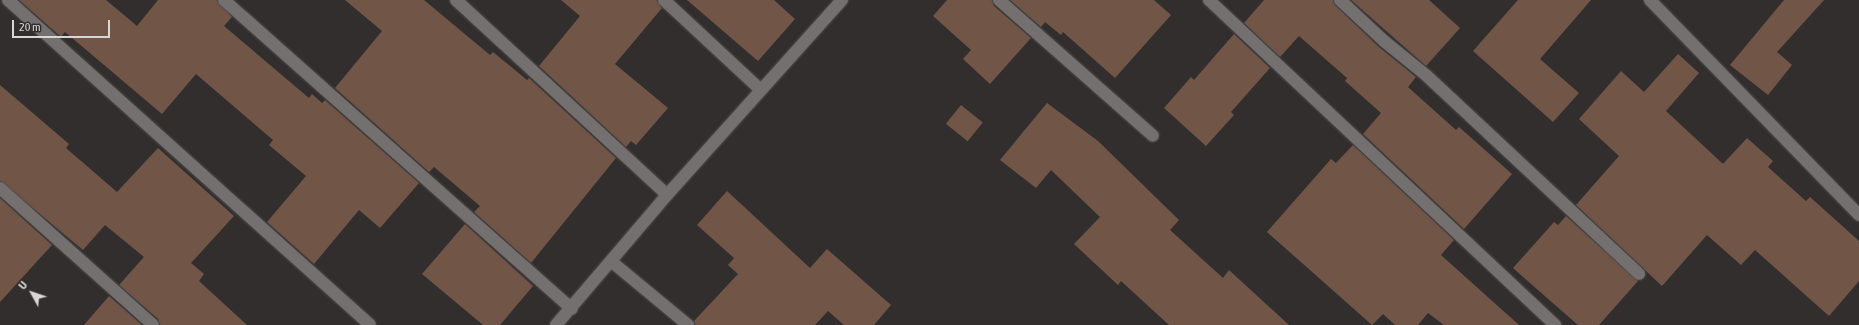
<!DOCTYPE html>
<style>
body{margin:0}
#map{position:relative;width:1859px;height:325px;overflow:hidden;background:#322e2e;font-family:"Asap Condensed",sans-serif}
div>[style]{position:absolute}
.building>*{inset:0;background:#715648;transform-origin:0 0}
.roads{filter:drop-shadow(0 0 1px #4f4c4c) drop-shadow(0 0 1px #4f4c4c)}
.minor>*{height:12px;margin:-6px;padding:0 6px;transform-origin:6px;border-radius:6px;background:#757070}
span{translate:-50% -50%;white-space:nowrap;text-align:center;line-height:1.15;-webkit-text-stroke:3px #322e2e;paint-order:stroke}
.north{position:absolute;left:12px;top:273px;width:40px;height:40px;-webkit-text-stroke:3px #322e2e;paint-order:stroke;rotate:310deg;font-size:11px;font-weight:700;line-height:16px;text-align:center;color:#d9d6d6}
.north::after{content:'';display:block;margin:auto;width:14px;height:18px;background:#d9d6d6;clip-path:polygon(50% 0,100% 100%,50% 72%,0 100%)}
.scale{position:absolute;left:12px;top:20px;width:98px;height:18px;box-sizing:border-box;border:2px solid #d9d6d6;border-top:0;padding-left:5px;font-size:12px;line-height:14px;white-space:nowrap;color:#d9d6d6;-webkit-text-stroke:3px #322e2e;paint-order:stroke}
</style>
<div id="map">
<div class="building">
<div style="clip-path:polygon(19px 0,106px 0,137px 26px,158px 0,217px 0,232px 17px,224px 26px,309px 98px,312px 94px,322px 103px,325px 100px,419px 183px,380px 228px,359px 210px,314px 264px,267px 222px,306px 176px,269px 145px,273px 140px,196px 74px,162px 114px,65px 32px,61px 37px)"></div>
<div style="clip-path:polygon(345px 0,424px 0,490px 55px,493px 52px,527px 80px,529px 78px,616px 158px,531px 263px,474px 212px,480px 206px,434px 167px,429px 172px,335px 88px,382px 31px)"></div>
<div style="clip-path:polygon(561px 0,657px 0,662px 8px,615px 64px,668px 108px,636px 145px,631px 141px,626px 147px,539px 66px,580px 16px)"></div>
<div style="clip-path:polygon(687px 0,774px 0,795px 19px,758px 61px)"></div>
<div style="clip-path:polygon(947px 0,992px 0,994px 6px,1031px 38px,990px 84px,963px 59px,971px 50px,933px 16px)"></div>
<div style="clip-path:polygon(1010px 0,1154px 0,1171px 15px,1115px 78px,1063px 32px,1061px 35px,1045px 22px,1041px 27px)"></div>
<div style="clip-path:polygon(1264px 0,1333px 0,1335px 5px,1379px 47px,1416px 77px,1408px 87px,1456px 130px,1459px 127px,1512px 174px,1464px 229px,1363px 134px,1381px 113px,1345px 81px,1347px 78px,1299px 36px,1280px 57px,1244px 23px)"></div>
<div style="clip-path:polygon(1351px 0,1429px 0,1460px 28px,1426px 66px)"></div>
<div style="clip-path:polygon(1518px 0,1591px 0,1540px 59px,1579px 93px,1553px 122px,1473px 51px)"></div>
<div style="clip-path:polygon(1784px 0,1824px 0,1777px 52px,1792px 65px,1768px 95px,1730px 65px)"></div>
<div style="clip-path:polygon(1234px 34px,1270px 68px,1231px 112px,1234px 115px,1206px 146px,1164px 108px,1191px 77px,1194px 80px)"></div>
<div style="clip-path:polygon(1678px 54px,1699px 73px,1666px 111px,1723px 164px,1747px 138px,1773px 161px,1768px 167px,1806px 201px,1810px 197px,1859px 241px,1859px 281px,1829px 316px,1755px 250px,1741px 265px,1707px 235px,1662px 286px,1576px 205px,1619px 156px,1579px 119px,1621px 71px,1644px 92px)"></div>
<div style="clip-path:polygon(0 85px,69px 144px,66px 148px,117px 192px,158px 148px,234px 216px,191px 263px,204px 274px,199px 281px,247px 325px,160px 325px,158px 319px,119px 285px,144px 257px,105px 225px,83px 250px,0 181px)"></div>
<div style="clip-path:polygon(1047px 103px,1098px 141px,1179px 220px,1170px 230px,1223px 278px,1229px 270px,1289px 325px,1169px 325px,1121px 281px,1118px 285px,1074px 244px,1100px 217px,1051px 170px,1036px 188px,1000px 160px)"></div>
<div style="left:961px;top:105px;width:28px;height:24px;rotate:39deg"></div>
<div style="clip-path:polygon(1353px 145px,1454px 240px,1441px 255px,1519px 325px,1444px 325px,1428px 313px,1418px 325px,1395px 325px,1383px 314px,1372px 325px,1267px 232px,1331px 159px,1336px 163px)"></div>
<div style="clip-path:polygon(727px 191px,810px 268px,827px 249px,891px 305px,874px 325px,844px 325px,828px 311px,815px 325px,695px 325px,694px 321px,738px 274px,728px 265px,734px 258px,697px 225px)"></div>
<div style="clip-path:polygon(0 198px,52px 245px,0 302px)"></div>
<div style="clip-path:polygon(1566px 216px,1638px 281px,1599px 325px,1578px 325px,1513px 268px,1554px 222px,1558px 225px)"></div>
<div style="clip-path:polygon(465px 224px,533px 286px,500px 325px,483px 325px,422px 274px)"></div>
<div style="clip-path:polygon(109px 296px,142px 325px,84px 325px)"></div>
</div>
<div class="roads">
<div class="minor">
<div style="left:8px;top:0;width:486px;rotate:41.9deg"></div>
<div style="left:224px;top:0;width:465px;rotate:41.6deg"></div>
<div style="left:456px;top:0;width:287px;rotate:42.7deg"></div>
<div style="left:664px;top:0;width:132px;rotate:42.9deg"></div>
<div style="left:999px;top:0;width:205px;rotate:41.4deg"></div>
<div style="left:1209px;top:0;width:475px;rotate:43.2deg"></div>
<div style="left:1340px;top:0;width:60px;rotate:43deg"></div>
<div style="left:1384px;top:41px;width:55px;rotate:39.1deg"></div>
<div style="left:1427px;top:76px;width:290px;rotate:43deg"></div>
<div style="left:1650px;top:0;width:300px;rotate:45.8deg"></div>
<div style="left:0;top:188px;width:205px;rotate:41.8deg"></div>
<div style="left:612px;top:262px;width:99px;rotate:39.7deg"></div>
<div style="left:556px;top:325px;width:171px;rotate:-49.5deg"></div>
<div style="left:667px;top:195px;width:262px;rotate:-48.1deg"></div>
</div>
</div>
<div class="north">U</div>
<div class="scale">20 m</div>
</div>
